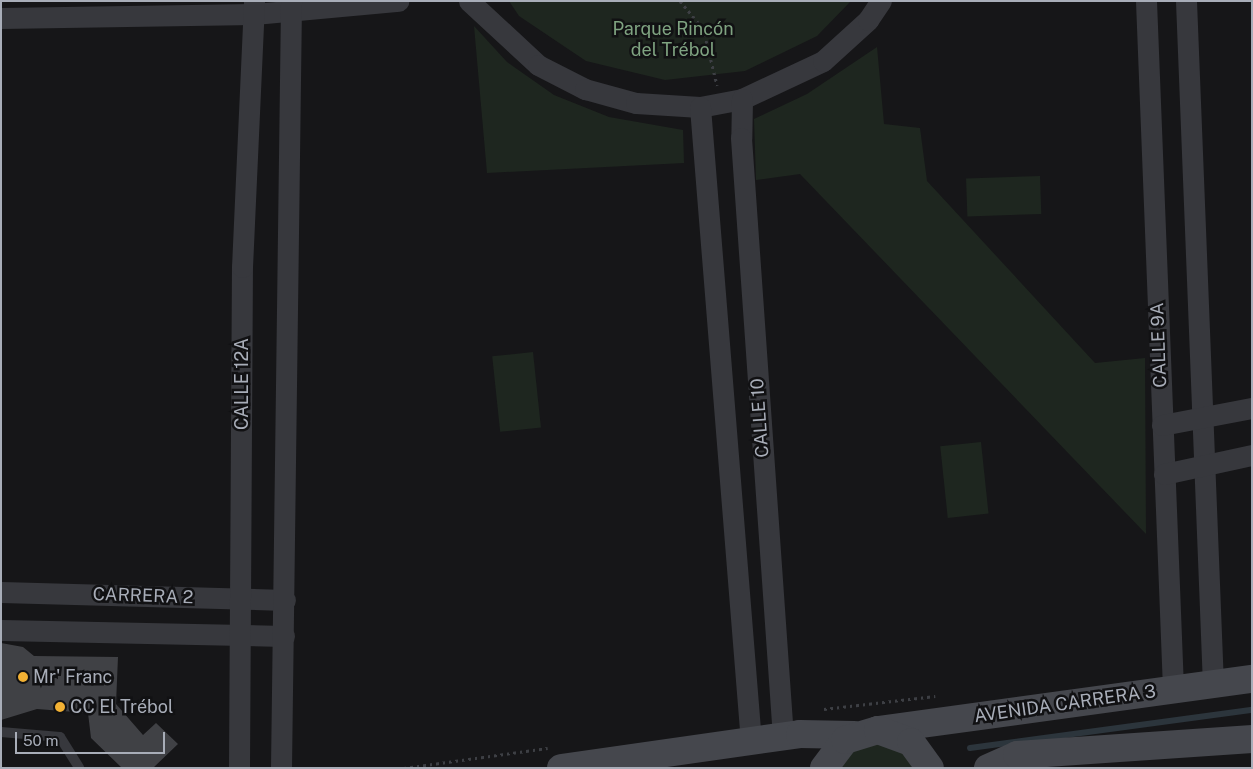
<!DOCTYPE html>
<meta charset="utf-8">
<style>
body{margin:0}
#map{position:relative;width:1253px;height:769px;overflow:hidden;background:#161618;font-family:"Public Sans",sans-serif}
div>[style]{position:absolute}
.green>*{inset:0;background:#1e261f;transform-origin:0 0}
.stream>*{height:6px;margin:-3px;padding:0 3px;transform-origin:3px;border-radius:3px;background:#2c353c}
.building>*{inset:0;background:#404145}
.path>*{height:3px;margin-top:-1.5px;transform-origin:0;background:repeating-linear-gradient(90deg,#3d3f44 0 2.5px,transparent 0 6.5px)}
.lane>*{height:10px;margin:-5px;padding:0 5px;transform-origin:5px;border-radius:5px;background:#37383d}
.street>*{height:21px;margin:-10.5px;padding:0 10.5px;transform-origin:10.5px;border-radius:10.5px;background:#37383d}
.secondary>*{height:28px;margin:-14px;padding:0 14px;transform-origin:14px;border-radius:14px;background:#45474d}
.dots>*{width:14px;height:14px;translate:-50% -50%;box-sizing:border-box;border:2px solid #111113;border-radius:50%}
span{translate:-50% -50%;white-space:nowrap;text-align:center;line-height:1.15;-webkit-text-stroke:5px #111113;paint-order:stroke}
.park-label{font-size:18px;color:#7fa381}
.street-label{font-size:18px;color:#a8adb8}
.poi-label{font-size:18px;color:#a8adb8}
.left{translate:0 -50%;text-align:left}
.frame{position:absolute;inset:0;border:2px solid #a8adb8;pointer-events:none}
.scale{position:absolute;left:15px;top:732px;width:150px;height:22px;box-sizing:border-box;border:2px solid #a8adb8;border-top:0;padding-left:6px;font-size:15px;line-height:18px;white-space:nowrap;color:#a8adb8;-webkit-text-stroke:4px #111113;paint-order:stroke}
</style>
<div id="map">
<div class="green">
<div style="clip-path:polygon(509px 1px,851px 1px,817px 36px,745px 71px,665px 80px,586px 61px,519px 16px)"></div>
<div style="clip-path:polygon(474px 26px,507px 62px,554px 95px,609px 117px,683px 130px,684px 163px,487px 173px)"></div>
<div style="clip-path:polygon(877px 47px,884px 124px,920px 128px,927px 181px,1095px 363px,1145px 358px,1146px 534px,800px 174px,756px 180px,754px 119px,807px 94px)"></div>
<div style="left:1040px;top:176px;width:38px;height:74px;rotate:88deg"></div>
<div style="left:533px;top:352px;width:76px;height:41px;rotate:84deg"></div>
<div style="left:981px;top:442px;width:72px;height:41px;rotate:84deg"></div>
<div style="clip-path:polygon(880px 742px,904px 754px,913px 768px,836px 768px,853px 748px)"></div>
</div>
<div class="stream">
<div style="left:970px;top:748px;width:285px;rotate:-7.7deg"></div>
</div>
<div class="building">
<div style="clip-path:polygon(1px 643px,23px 647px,34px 656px,118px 657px,116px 704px,143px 735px,156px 723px,178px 744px,153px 768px,122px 768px,91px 738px,88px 713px,37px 709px,1px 720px)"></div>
</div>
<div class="path">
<div style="left:680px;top:1px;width:35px;rotate:50deg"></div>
<div style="left:703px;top:28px;width:59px;rotate:76.2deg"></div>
<div style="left:824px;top:709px;width:112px;rotate:-6.7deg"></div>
<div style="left:404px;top:768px;width:145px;rotate:-7.9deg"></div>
</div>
<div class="lane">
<div style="left:1px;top:732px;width:59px;rotate:4.8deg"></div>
<div style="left:60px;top:737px;width:36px;rotate:58deg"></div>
</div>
<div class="street">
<div style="left:469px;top:1px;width:94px;rotate:42.8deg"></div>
<div style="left:538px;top:65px;width:53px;rotate:27.1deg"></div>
<div style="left:585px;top:89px;width:53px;rotate:15.4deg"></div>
<div style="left:636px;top:103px;width:64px;rotate:3.6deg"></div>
<div style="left:700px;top:107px;width:43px;rotate:-10.8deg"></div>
<div style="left:742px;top:99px;width:89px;rotate:-25.1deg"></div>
<div style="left:823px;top:61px;width:61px;rotate:-42.3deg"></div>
<div style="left:868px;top:20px;width:23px;rotate:-56deg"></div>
<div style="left:1146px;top:1px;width:689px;rotate:87.75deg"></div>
<div style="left:1186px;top:1px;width:685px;rotate:87.74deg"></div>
<div style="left:1px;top:18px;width:253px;rotate:-0.9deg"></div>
<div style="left:254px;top:14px;width:145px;rotate:-5.2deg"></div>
<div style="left:742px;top:99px;width:39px;rotate:91deg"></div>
<div style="left:741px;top:138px;width:600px;rotate:85.99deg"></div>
<div style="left:700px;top:107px;width:637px;rotate:85.41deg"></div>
<div style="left:1162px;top:425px;width:92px;rotate:-10.7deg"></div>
<div style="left:1164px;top:474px;width:90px;rotate:-12.2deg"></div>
<div style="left:1px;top:592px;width:284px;rotate:1.6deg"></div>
<div style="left:1px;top:630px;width:283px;rotate:1.2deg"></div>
<div style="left:239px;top:768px;width:501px;rotate:-89.66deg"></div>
<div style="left:242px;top:267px;width:266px;rotate:-87.4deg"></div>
<div style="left:281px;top:768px;width:767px;rotate:-89.25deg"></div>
</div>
<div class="secondary">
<div style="left:878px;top:730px;width:377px;rotate:-7.8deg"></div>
<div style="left:561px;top:768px;width:241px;rotate:-8.1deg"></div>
<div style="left:800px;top:734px;width:54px;rotate:1.1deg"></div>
<div style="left:824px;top:768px;width:35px;rotate:-53deg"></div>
<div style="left:845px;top:740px;width:34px;rotate:-17deg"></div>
<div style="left:878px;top:730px;width:35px;rotate:20deg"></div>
<div style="left:911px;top:742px;width:32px;rotate:54deg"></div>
<div style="left:988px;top:768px;width:32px;rotate:-24deg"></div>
<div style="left:1017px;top:755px;width:236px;rotate:-3.9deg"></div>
</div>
<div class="dots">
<div style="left:23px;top:677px;background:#f2b134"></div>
<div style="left:60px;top:707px;background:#f2b134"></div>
</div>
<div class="park-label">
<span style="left:673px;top:40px">Parque Rincón<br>del Trébol</span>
</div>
<div class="street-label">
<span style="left:1159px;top:345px;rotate:-92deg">CALLE 9A</span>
<span style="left:242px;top:384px;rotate:-90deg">CALLE 12A</span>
<span style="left:760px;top:418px;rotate:-94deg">CALLE 10</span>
<span style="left:143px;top:596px;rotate:2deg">CARRERA 2</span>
<span style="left:1065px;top:704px;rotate:-8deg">AVENIDA CARRERA 3</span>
</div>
<div class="poi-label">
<span class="left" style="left:33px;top:677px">Mr' Franc</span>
<span class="left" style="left:70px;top:707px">CC El Trébol</span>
</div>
<div class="frame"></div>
<div class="scale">50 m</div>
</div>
